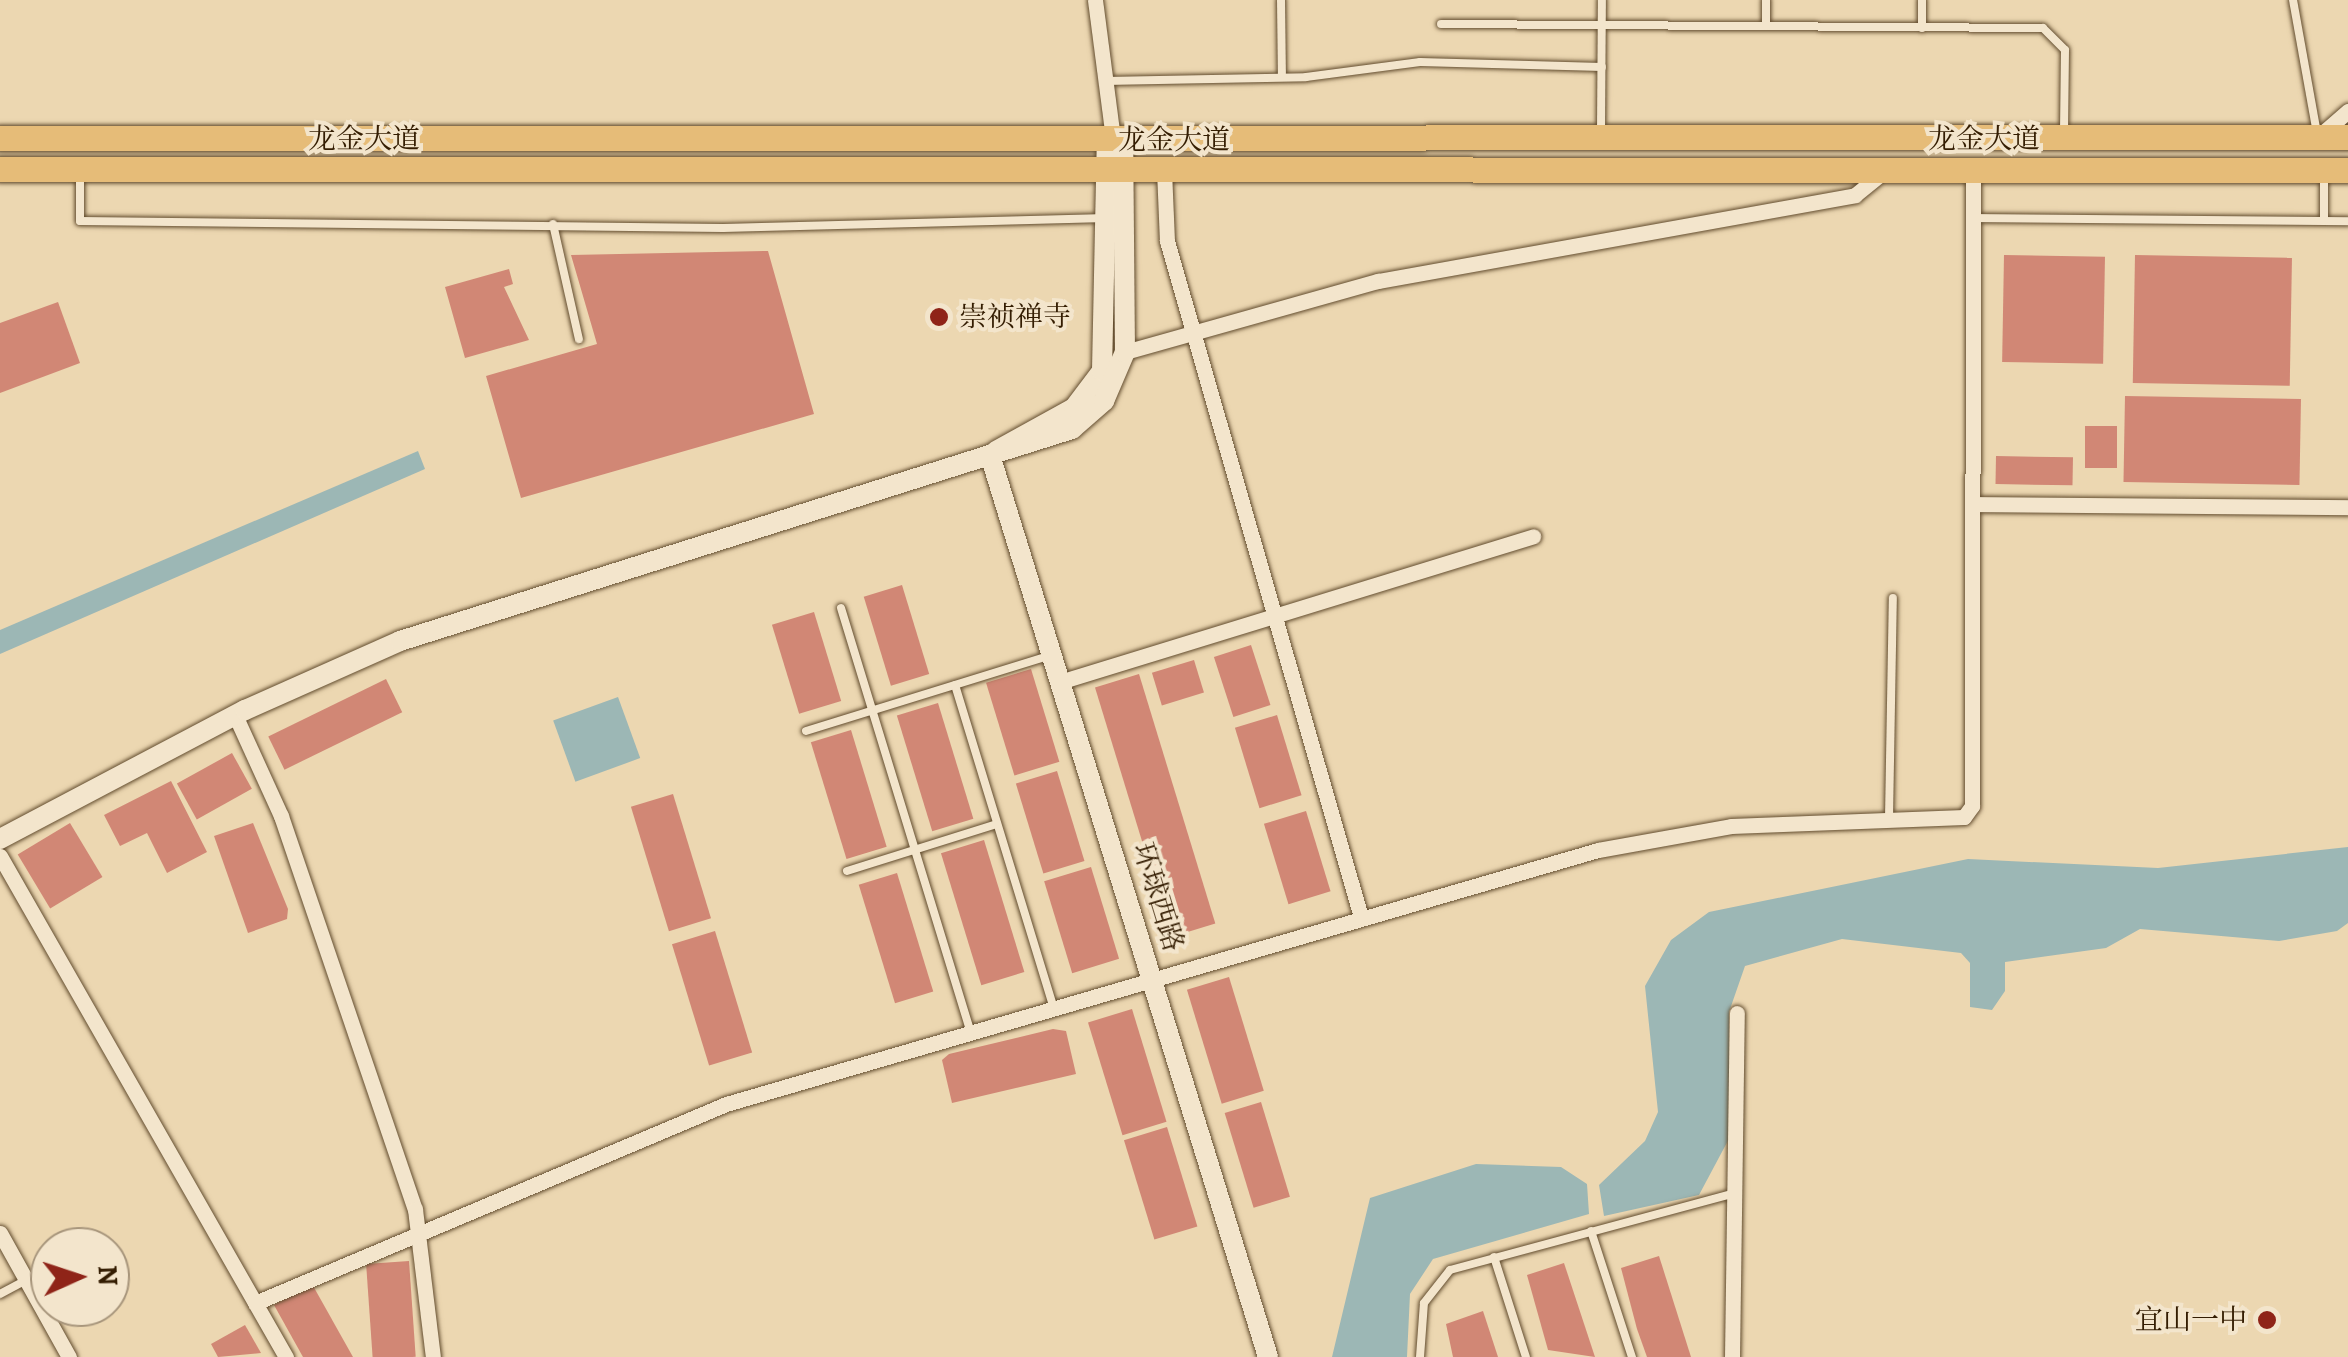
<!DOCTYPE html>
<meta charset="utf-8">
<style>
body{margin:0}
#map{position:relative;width:2348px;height:1357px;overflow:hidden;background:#ecd7b1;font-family:Alegreya,"Noto Serif SC",serif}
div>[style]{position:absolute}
.water>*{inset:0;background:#9cb7b5;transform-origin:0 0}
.building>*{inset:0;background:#d18775;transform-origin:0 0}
.roads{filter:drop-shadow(0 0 2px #624c2e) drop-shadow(0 0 2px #624c2e)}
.service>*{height:8px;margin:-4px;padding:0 4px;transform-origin:4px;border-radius:4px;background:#f3e5cc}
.minor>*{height:15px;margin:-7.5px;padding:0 7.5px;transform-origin:7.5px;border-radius:7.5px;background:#f3e5cc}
.tertiary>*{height:20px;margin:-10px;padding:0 10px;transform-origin:10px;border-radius:10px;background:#f3e5cc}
.primary>*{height:25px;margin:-12.5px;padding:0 12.5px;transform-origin:12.5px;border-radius:12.5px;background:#e6bc78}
.dots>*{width:28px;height:28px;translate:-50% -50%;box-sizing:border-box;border:5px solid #f3e5cc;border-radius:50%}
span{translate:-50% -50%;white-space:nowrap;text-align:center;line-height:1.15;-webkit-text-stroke:8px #f3e5cc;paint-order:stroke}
.street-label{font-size:28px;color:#341d02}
.poi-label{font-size:28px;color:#341d02}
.left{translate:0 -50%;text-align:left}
.right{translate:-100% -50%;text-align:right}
.north{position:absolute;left:30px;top:1227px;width:100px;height:100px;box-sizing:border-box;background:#f3e5cc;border:2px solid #a7957b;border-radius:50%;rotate:87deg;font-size:28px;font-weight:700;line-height:40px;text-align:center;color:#341d02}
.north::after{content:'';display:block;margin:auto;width:35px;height:45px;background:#8f2418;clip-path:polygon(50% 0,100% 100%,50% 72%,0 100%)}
</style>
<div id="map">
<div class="water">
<div style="clip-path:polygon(418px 451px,425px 469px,0 654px,0 630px)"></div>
<div style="left:618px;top:697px;width:65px;height:69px;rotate:70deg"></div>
<div style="clip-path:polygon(2348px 847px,2348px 923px,2337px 931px,2279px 941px,2140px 929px,2106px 948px,2005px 962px,2005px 991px,1992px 1010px,1970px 1007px,1970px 963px,1961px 953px,1842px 939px,1745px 966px,1729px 1012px,1731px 1135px,1699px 1195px,1604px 1216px,1599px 1185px,1645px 1141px,1658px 1112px,1645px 986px,1671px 940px,1709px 912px,1968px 859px,2158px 868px)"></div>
<div style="clip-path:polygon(1476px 1164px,1561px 1167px,1587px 1184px,1589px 1214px,1433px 1259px,1410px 1294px,1407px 1357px,1332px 1357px,1370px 1198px)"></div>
</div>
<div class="building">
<div style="clip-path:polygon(768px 251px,814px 414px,521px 498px,486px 376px,597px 344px,571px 255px)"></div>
<div style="left:2004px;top:255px;width:101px;height:107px;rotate:1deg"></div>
<div style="left:2135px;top:255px;width:157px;height:128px;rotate:1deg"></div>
<div style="clip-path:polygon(509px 269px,513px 284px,504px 287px,529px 340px,465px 358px,445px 287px)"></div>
<div style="clip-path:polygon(58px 302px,80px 363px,0 393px,0 323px)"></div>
<div style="left:2125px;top:396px;width:176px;height:86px;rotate:1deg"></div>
<div style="left:2085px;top:426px;width:32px;height:42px"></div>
<div style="left:1996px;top:456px;width:77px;height:28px;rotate:1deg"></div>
<div style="left:902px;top:585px;width:93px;height:40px;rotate:73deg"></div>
<div style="left:814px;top:612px;width:93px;height:44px;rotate:73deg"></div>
<div style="left:1251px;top:645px;width:63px;height:39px;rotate:72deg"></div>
<div style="left:1194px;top:660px;width:34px;height:44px;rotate:73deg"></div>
<div style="left:1031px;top:669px;width:97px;height:47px;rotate:73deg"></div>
<div style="left:1139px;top:674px;width:261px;height:46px;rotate:73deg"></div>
<div style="left:386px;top:679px;width:37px;height:131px;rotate:64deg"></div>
<div style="left:938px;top:703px;width:121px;height:43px;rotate:73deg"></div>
<div style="left:1277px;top:715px;width:84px;height:44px;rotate:73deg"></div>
<div style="left:851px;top:730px;width:122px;height:42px;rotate:73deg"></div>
<div style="left:232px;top:753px;width:41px;height:63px;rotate:61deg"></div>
<div style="left:1057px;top:771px;width:94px;height:43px;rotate:73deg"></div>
<div style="clip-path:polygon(171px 781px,207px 852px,167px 873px,147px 833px,120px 846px,104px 815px)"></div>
<div style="left:673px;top:794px;width:130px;height:44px;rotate:73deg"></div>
<div style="left:1306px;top:811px;width:84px;height:44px;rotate:73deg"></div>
<div style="left:70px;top:823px;width:63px;height:61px;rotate:59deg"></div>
<div style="clip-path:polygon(253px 823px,288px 909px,287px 919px,248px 933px,214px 836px)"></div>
<div style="left:984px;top:840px;width:138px;height:45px;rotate:73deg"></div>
<div style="left:1091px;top:867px;width:96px;height:49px;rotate:73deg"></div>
<div style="left:897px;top:873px;width:124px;height:40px;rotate:73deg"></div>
<div style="left:715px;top:931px;width:127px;height:45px;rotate:73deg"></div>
<div style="left:1229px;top:977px;width:119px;height:44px;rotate:73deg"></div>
<div style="left:1132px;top:1009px;width:118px;height:46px;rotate:73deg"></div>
<div style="clip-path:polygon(1053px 1029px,1066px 1031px,1076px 1074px,952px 1103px,942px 1060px,949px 1054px)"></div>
<div style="left:1261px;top:1102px;width:99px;height:38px;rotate:73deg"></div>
<div style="left:1167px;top:1127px;width:104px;height:45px;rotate:73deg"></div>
<div style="clip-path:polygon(1659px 1256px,1691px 1357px,1647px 1357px,1637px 1329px,1621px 1268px)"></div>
<div style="left:409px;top:1261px;width:96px;height:43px;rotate:86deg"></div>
<div style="clip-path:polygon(1564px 1263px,1595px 1357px,1548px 1350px,1527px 1275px)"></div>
<div style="clip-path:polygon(312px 1284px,353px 1357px,303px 1357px,274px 1305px)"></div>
<div style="clip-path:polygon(1483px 1311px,1498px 1357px,1453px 1357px,1446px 1324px)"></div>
<div style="clip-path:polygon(245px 1325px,261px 1353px,218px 1357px,211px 1344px)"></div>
</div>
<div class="roads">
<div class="service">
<div style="left:1281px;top:0;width:77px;rotate:89.3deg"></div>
<div style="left:2293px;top:0;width:135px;rotate:79.8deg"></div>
<div style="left:1441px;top:24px;width:602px;rotate:0.38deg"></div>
<div style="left:2043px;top:28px;width:31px;rotate:45deg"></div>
<div style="left:2065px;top:50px;width:82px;rotate:90.7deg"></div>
<div style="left:1766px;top:26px;width:26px;rotate:-90deg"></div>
<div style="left:1922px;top:28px;width:28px;rotate:-90deg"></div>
<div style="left:1105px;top:81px;width:201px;rotate:-1.1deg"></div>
<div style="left:1306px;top:77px;width:115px;rotate:-7.5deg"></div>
<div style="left:1420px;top:62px;width:182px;rotate:1.6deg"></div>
<div style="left:1601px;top:130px;width:130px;rotate:-89.6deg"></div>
<div style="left:80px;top:173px;width:48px;rotate:90deg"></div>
<div style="left:80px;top:221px;width:643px;rotate:0.62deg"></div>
<div style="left:723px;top:228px;width:380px;rotate:-1.5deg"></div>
<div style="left:1973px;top:218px;width:375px;rotate:0.5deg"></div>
<div style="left:2324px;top:221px;width:46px;rotate:-90deg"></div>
<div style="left:553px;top:224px;width:118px;rotate:77.3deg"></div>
<div style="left:841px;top:608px;width:441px;rotate:73deg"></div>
<div style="left:955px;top:685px;width:335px;rotate:73deg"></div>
<div style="left:806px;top:731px;width:257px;rotate:-17.2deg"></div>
<div style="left:1889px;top:818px;width:220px;rotate:-89deg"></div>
<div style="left:847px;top:871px;width:157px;rotate:-17.4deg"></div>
<div style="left:1591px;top:1231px;width:133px;rotate:72deg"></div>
<div style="left:1494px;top:1257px;width:105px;rotate:72.3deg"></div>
<div style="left:0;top:1294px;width:30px;rotate:-28deg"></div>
<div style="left:1420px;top:1357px;width:54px;rotate:-85.8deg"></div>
<div style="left:1424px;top:1303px;width:42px;rotate:-51.8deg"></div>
<div style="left:1450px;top:1270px;width:295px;rotate:-15.1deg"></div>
</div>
<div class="minor">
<div style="left:1095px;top:0;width:139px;rotate:82.6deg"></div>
<div style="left:2318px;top:137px;width:40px;rotate:-41deg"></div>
<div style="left:1164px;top:170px;width:71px;rotate:87.6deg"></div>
<div style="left:1167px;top:241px;width:703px;rotate:73.99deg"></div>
<div style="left:1125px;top:352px;width:263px;rotate:-15.7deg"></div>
<div style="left:1378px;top:281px;width:485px;rotate:-10.2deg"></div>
<div style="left:1855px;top:195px;width:41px;rotate:-39.1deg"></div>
<div style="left:1973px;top:504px;width:375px;rotate:0.5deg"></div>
<div style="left:1063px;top:681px;width:492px;rotate:-17.1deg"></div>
<div style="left:235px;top:715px;width:111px;rotate:65.5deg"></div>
<div style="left:281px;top:816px;width:415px;rotate:71.2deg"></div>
<div style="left:415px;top:1209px;width:149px;rotate:83.1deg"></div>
<div style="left:0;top:856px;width:577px;rotate:60.28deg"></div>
<div style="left:0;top:1233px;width:142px;rotate:60.9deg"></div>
<div style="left:255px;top:1303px;width:511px;rotate:-22.9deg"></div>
<div style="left:726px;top:1104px;width:908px;rotate:-16.24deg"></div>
<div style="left:1598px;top:850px;width:135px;rotate:-10.2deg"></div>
<div style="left:1731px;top:826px;width:233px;rotate:-2.2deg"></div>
<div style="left:1964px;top:817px;width:14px;rotate:-54deg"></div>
<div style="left:1972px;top:806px;width:637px;rotate:-89.91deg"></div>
<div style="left:1732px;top:1357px;width:344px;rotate:-89.2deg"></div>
</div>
<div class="tertiary">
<div style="left:996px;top:451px;width:89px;rotate:-28.9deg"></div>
<div style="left:1074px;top:408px;width:46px;rotate:-52.9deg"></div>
<div style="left:1102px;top:371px;width:233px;rotate:-88.8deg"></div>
<div style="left:990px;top:455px;width:944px;rotate:72.87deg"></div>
<div style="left:0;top:839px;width:277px;rotate:-27.8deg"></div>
<div style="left:245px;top:710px;width:170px;rotate:-24deg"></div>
<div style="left:400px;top:641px;width:705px;rotate:-17.51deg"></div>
<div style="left:1072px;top:429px;width:43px;rotate:-41.2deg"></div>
<div style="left:1104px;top:401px;width:53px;rotate:-66.8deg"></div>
<div style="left:1125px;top:352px;width:214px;rotate:-90.5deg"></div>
</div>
<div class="primary">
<div style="left:0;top:138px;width:2348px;rotate:-0.02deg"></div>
<div style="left:0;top:169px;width:2348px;rotate:0.02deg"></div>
</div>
</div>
<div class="dots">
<div style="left:939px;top:317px;background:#8f2418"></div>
<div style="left:2267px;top:1320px;background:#8f2418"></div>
</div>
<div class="street-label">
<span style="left:364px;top:139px">龙金大道</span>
<span style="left:1984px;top:139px">龙金大道</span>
<span style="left:1174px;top:140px">龙金大道</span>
<span style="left:1158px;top:897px;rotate:73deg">环球西路</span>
</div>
<div class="poi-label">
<span class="left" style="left:959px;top:317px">崇祯禅寺</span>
<span class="right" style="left:2247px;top:1320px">宜山一中</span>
</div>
<div class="north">N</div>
</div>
